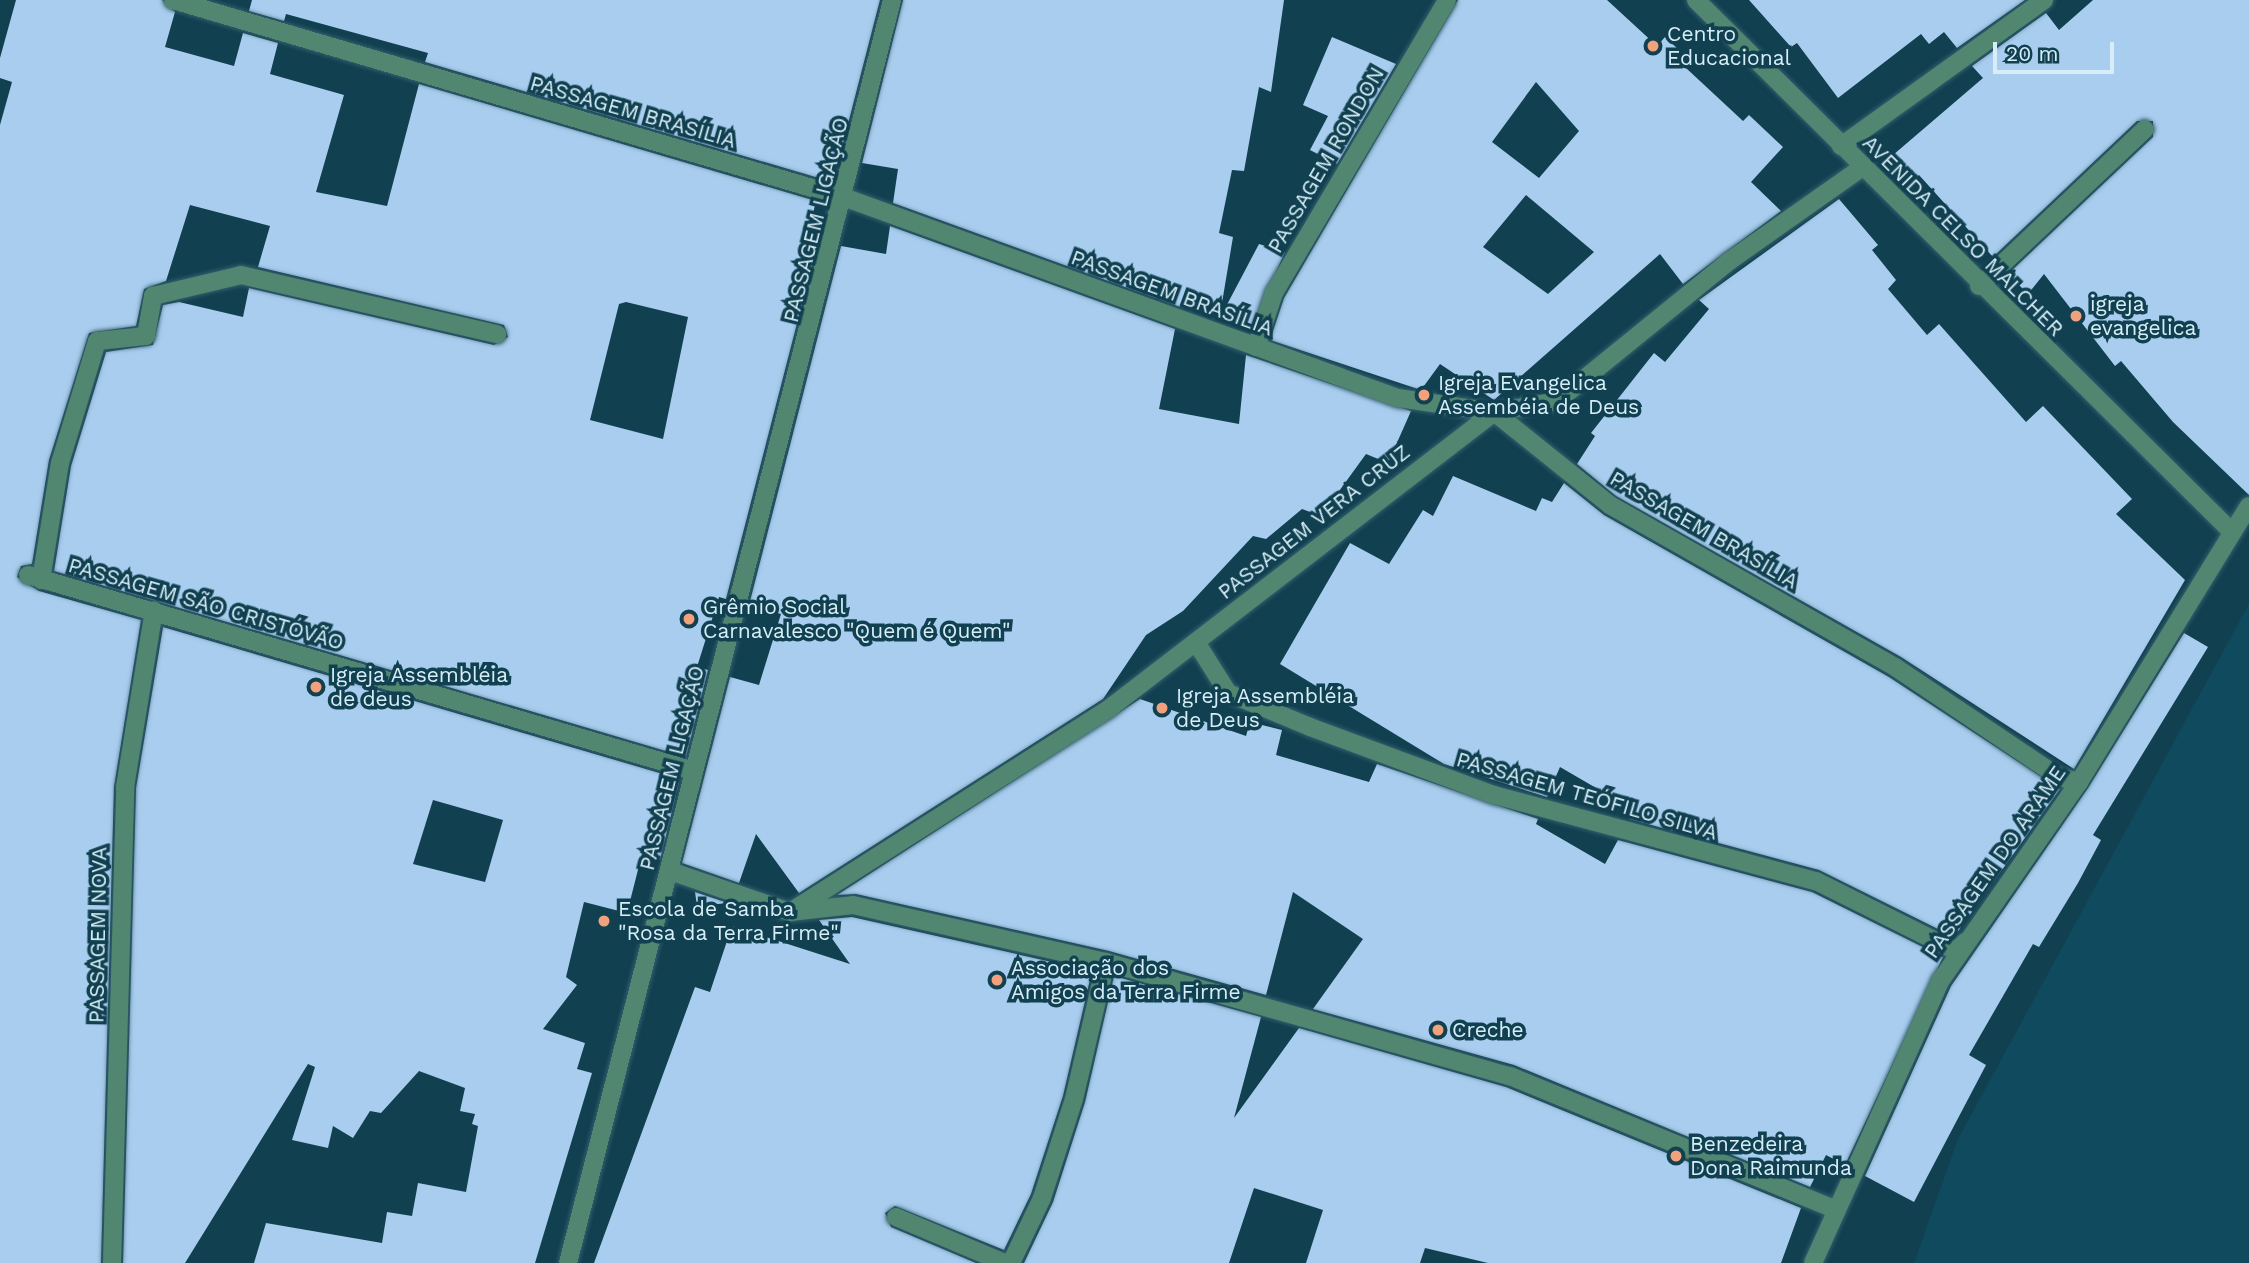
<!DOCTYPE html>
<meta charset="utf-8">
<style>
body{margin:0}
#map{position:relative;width:2249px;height:1263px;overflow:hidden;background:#114050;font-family:"Work Sans",sans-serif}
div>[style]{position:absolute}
.built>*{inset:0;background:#0f4a5f}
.building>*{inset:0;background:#a9cdee}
.roads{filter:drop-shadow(0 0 2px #355f6e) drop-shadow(0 0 2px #355f6e)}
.minor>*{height:18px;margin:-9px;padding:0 9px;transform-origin:9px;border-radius:9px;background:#518771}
.dots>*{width:19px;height:19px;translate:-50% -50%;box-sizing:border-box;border:4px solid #114050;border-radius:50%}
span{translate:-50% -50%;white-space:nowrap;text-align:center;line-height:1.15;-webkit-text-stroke:7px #114050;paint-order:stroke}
.poi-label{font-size:21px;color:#d7eef8}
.left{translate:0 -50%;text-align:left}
.street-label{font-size:21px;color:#d7eef8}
.scale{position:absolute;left:1993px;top:42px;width:121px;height:32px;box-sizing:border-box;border:4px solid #d7eef8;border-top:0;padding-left:9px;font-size:21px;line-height:24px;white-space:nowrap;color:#d7eef8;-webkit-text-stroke:5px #114050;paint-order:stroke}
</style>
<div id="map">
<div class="built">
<div style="clip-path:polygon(2249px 604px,2249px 1263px,1914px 1263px,1958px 1139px)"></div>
</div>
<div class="building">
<div style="clip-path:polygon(evenodd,16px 0,162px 0,175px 12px,165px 47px,234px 66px,243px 33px,278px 43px,270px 74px,344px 95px,316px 192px,387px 206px,419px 84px,816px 201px,809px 230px,818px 242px,726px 599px,719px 597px,697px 667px,708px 670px,686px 757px,54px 571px,71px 466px,106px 352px,153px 345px,163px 305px,179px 302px,243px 317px,249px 288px,494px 345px,508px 337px,504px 325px,258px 267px,270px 226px,190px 205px,166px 281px,144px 289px,136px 326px,89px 333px,49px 460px,32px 564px,21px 566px,17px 577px,39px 591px,141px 620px,114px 787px,101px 1263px,0 1263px,0 125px,12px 82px,0 78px,0 58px,16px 0,626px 302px,688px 317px,663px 439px,590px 420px,619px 304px,626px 302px)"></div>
<div style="clip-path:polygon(252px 0,880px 0,839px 159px,827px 157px,822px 179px,425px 62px,428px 53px,286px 14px,284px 21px,249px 11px)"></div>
<div style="clip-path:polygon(903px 0,1284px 0,1271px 92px,1259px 87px,1244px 171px,1232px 170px,1219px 233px,1233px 237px,1220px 315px,1180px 307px,893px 203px,898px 169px,862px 163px)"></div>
<div style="clip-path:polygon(evenodd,1458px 0,1607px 0,1657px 46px,1665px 37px,1692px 62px,1686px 68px,1743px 121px,1749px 115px,1783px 147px,1751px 182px,1781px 211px,1683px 284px,1660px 254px,1494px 400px,1440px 364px,1421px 390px,1270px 340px,1284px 298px,1458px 0,1536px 82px,1579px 131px,1539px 178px,1492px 142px,1536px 82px,1458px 0,1526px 195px,1594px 252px,1548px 294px,1483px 247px,1526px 195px)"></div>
<div style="clip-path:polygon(1749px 0,2025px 0,1957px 48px,1944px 32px,1929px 44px,1921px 34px,1838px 98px,1797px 43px,1791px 47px)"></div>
<div style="clip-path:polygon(2093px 0,2249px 0,2249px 495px,2173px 422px,2121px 361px,2115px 366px,2044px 274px,2028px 294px,2008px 274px,2153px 137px,2153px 121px,2137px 121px,1993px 257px,1919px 175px,1909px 185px,1886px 161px,1983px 78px,1972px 66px,2046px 13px,2059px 30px)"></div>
<div style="clip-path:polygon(1332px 37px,1396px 64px,1337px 164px,1310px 150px,1328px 116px,1303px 105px)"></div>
<div style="clip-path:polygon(1839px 199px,1878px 245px,1872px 250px,1896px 280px,1888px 289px,1927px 335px,1939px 324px,2026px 422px,2043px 406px,2132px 499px,2116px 514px,2185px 580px,2074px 769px,1901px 657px,1616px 496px,1577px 464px,1595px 436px,1591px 433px,1654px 353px,1665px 362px,1709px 309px,1699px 300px)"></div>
<div style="clip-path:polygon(890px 226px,1175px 329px,1159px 409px,1239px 424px,1246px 355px,1411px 411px,1388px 463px,1366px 454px,1321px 516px,1302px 509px,1266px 539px,1253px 536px,1183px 611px,1146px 635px,1103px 699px,799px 893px,756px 834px,739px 883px,682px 863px,730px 677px,759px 685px,781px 614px,749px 605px,841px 246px,886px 254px)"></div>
<div style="clip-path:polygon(1259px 244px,1285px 252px,1249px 332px,1250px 324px,1221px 316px)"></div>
<div style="clip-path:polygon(1453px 476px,1536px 511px,1542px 498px,1552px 502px,1564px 483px,1604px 515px,1889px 677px,2060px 789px,1954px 937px,1819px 870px,1629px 819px,1634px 810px,1560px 767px,1547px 797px,1444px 764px,1280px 664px,1350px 543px,1389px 564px,1423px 510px,1433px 516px)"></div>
<div style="clip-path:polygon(evenodd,163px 627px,680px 779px,660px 860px,642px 854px,627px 913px,584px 902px,566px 977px,577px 985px,543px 1029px,585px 1043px,577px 1069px,592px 1073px,535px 1263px,254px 1263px,266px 1223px,382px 1243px,387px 1212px,412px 1216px,418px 1183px,466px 1192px,478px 1126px,472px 1124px,475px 1114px,460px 1111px,465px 1088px,419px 1071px,381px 1113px,370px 1111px,353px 1138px,333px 1126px,328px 1148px,292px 1140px,315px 1067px,308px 1064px,185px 1263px,123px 1263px,136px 788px,163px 627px,433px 800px,503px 820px,485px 882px,413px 864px,433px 800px)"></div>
<div style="clip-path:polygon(2184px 633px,2208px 647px,2093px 835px,2101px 840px,2078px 883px,2039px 947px,2033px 944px,1969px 1055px,1986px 1065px,1914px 1202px,1865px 1176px,1951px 986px,2088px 788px)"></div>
<div style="clip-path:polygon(1140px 699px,1246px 736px,1250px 722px,1282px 730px,1276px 755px,1369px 782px,1377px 764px,1538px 819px,1536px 824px,1605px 864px,1618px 840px,1812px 892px,1943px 957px,1845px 1165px,1826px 1155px,1810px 1187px,1514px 1065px,1313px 1009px,1363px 939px,1293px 892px,1266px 995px,1109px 951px,856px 894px,837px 895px)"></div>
<div style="clip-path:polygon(695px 892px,728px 903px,697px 906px)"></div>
<div style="clip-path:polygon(852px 917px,1092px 971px,1063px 1096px,1031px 1194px,1004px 1250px,895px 1206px,885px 1213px,891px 1227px,976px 1263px,594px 1263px,695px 987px,710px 992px,732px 926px,850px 964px,819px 920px)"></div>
<div style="clip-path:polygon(1114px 976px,1261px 1017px,1234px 1118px,1299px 1028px,1506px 1087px,1801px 1208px,1781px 1263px,1488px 1263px,1425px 1248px,1420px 1263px,1306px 1263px,1323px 1210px,1254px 1188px,1229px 1263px,1024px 1263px,1053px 1202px,1085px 1102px)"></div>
</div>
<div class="roads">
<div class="minor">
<div style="left:173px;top:0;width:702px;rotate:16.39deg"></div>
<div style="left:846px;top:198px;width:587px;rotate:19.92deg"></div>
<div style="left:1398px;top:398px;width:97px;rotate:8.3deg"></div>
<div style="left:1494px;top:412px;width:149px;rotate:38.7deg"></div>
<div style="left:1610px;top:505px;width:328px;rotate:29.6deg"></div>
<div style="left:1895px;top:667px;width:197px;rotate:33.9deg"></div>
<div style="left:2059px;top:777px;width:21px;rotate:14deg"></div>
<div style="left:1696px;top:0;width:754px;rotate:44.79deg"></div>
<div style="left:1841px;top:146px;width:250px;rotate:-35.7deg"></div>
<div style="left:1979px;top:286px;width:228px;rotate:-43.4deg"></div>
<div style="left:1256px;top:347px;width:57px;rotate:-71.6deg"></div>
<div style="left:1274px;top:293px;width:340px;rotate:-59.4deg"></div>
<div style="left:28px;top:575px;width:694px;rotate:16.4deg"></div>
<div style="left:41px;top:580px;width:119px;rotate:-80.8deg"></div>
<div style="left:60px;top:463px;width:127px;rotate:-73.1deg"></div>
<div style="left:97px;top:341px;width:49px;rotate:-5.8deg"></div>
<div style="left:146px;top:336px;width:41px;rotate:-80.1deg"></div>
<div style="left:153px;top:296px;width:90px;rotate:-13.4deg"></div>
<div style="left:241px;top:275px;width:263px;rotate:13deg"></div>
<div style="left:1196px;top:642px;width:60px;rotate:57.9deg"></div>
<div style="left:1228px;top:693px;width:89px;rotate:22.5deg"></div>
<div style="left:1310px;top:727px;width:196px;rotate:20.3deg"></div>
<div style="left:1494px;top:795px;width:333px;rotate:15deg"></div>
<div style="left:1816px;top:881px;width:157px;rotate:26.6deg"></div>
<div style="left:1956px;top:951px;width:13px;rotate:-45deg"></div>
<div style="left:670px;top:871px;width:127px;rotate:18.9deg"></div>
<div style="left:790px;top:912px;width:63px;rotate:-6.3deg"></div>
<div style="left:853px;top:905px;width:259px;rotate:12.7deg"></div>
<div style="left:1106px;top:962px;width:420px;rotate:15.8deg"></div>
<div style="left:1510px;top:1076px;width:350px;rotate:22.3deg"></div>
<div style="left:790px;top:912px;width:379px;rotate:-32.5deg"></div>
<div style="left:1110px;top:708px;width:485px;rotate:-37.6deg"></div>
<div style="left:1494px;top:412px;width:64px;rotate:-9.9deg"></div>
<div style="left:1557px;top:401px;width:220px;rotate:-39.1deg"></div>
<div style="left:1728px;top:262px;width:161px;rotate:-35.2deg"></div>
<div style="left:896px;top:1217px;width:118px;rotate:22.9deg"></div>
<div style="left:112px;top:1263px;width:476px;rotate:-88.4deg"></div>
<div style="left:125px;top:787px;width:179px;rotate:-80.7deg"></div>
<div style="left:568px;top:1263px;width:1304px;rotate:-75.61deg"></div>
<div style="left:1011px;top:1263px;width:72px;rotate:-64.5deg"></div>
<div style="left:1042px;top:1198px;width:104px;rotate:-72.1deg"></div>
<div style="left:1074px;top:1099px;width:141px;rotate:-76.9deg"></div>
<div style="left:1813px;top:1263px;width:311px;rotate:-65.7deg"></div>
<div style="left:1941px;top:980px;width:241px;rotate:-55.1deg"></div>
<div style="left:2079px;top:782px;width:324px;rotate:-58.4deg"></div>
</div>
</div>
<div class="dots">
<div style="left:1653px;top:46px;background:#f1a17b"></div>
<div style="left:2076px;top:316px;background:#f1a17b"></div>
<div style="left:1424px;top:395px;background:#f1a17b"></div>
<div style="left:689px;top:619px;background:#f1a17b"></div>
<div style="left:316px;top:687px;background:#f1a17b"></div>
<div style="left:1162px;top:708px;background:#f1a17b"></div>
<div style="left:604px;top:921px;background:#f1a17b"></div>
<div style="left:997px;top:980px;background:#f1a17b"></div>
<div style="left:1438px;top:1030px;background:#f1a17b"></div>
<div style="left:1676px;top:1156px;background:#f1a17b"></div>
</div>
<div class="poi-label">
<span class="left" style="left:1667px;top:46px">Centro<br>Educacional</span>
<span class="left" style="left:2090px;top:316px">igreja<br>evangelica</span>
<span class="left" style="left:1438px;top:395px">Igreja Evangelica<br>Assembéia de Deus</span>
<span class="left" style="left:703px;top:619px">Grêmio Social<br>Carnavalesco "Quem é Quem"</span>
<span class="left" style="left:330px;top:687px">Igreja Assembléia<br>de deus</span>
<span class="left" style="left:1176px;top:708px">Igreja Assembléia<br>de Deus</span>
<span class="left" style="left:618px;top:921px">Escola de Samba<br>"Rosa da Terra Firme"</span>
<span class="left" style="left:1011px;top:980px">Associação dos<br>Amigos da Terra Firme</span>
<span class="left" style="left:1452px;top:1030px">Creche</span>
<span class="left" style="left:1690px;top:1156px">Benzedeira<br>Dona Raimunda</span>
</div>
<div class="street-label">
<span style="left:633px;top:112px;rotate:16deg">PASSAGEM BRASÍLIA</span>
<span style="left:1326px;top:160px;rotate:-60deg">PASSAGEM RONDON</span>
<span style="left:816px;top:220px;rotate:-76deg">PASSAGEM LIGAÇÃO</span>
<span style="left:1963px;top:236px;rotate:45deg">AVENIDA CELSO MALCHER</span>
<span style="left:1172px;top:293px;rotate:20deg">PASSAGEM BRASÍLIA</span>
<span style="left:1314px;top:522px;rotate:-38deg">PASSAGEM VERA CRUZ</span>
<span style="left:1704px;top:530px;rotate:30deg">PASSAGEM BRASÍLIA</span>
<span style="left:206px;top:604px;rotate:16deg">PASSAGEM SÃO CRISTÓVÃO</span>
<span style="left:672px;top:768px;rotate:-76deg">PASSAGEM LIGAÇÃO</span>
<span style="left:1587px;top:796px;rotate:16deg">PASSAGEM TEÓFILO SILVA</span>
<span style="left:1995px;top:862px;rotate:-55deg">PASSAGEM DO ARAME</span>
<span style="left:98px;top:935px;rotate:-89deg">PASSAGEM NOVA</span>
</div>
<div class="scale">20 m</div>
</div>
